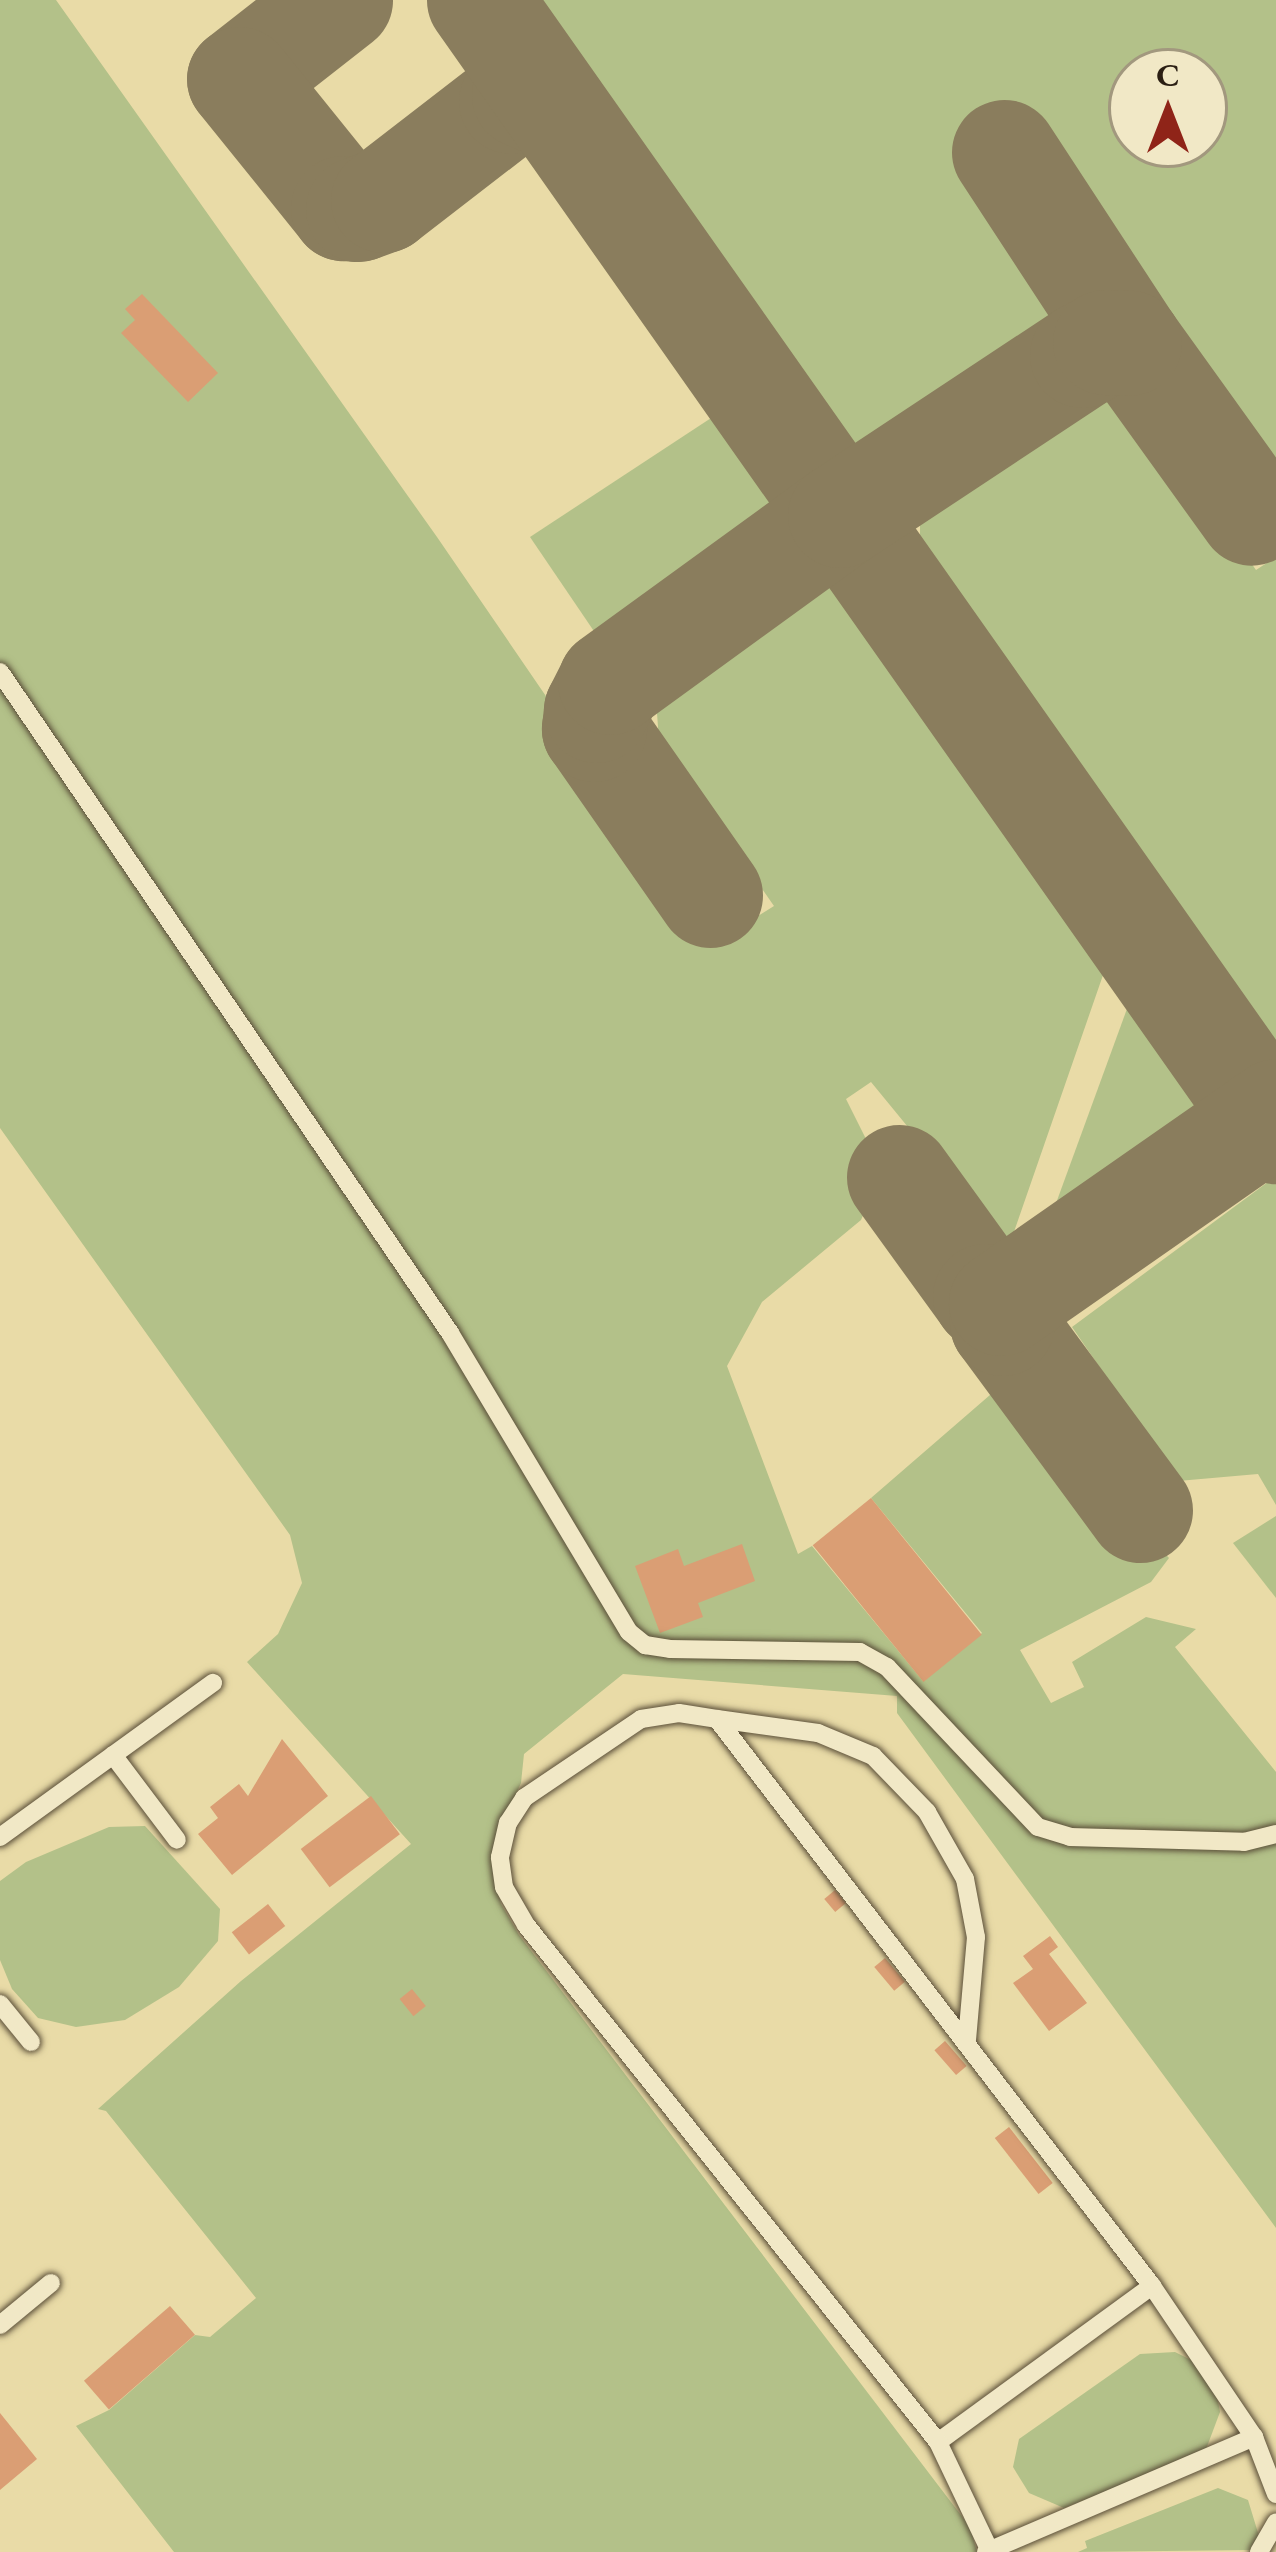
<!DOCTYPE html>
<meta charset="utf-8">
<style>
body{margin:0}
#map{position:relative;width:1276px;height:2552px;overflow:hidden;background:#e9dba7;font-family:"EB Garamond",serif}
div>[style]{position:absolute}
.green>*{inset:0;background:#b3c189}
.taxiway>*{height:105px;margin:-52.5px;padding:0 52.5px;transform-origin:52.5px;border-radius:52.5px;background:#8a7d5d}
.building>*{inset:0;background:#da9e74;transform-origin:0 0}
.roads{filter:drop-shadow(0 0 3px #5a4e38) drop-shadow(0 0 3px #5a4e38)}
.service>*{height:18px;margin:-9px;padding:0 9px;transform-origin:9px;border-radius:9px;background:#f1e8c6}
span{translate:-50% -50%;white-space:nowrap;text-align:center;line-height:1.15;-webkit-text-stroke:9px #f1e8c6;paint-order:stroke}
.north{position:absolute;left:1108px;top:48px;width:120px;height:120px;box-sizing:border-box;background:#f1e8c6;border:3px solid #a2987e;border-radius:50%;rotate:0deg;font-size:33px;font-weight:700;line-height:48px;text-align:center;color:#2b1f13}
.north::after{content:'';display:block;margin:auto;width:42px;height:54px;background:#8f2418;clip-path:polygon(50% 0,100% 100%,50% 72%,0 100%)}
</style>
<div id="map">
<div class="green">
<div style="clip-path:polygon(0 0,56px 0,437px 537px,715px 943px,774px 906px,659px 741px,656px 699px,834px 577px,870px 579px,1119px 929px,1008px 1249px,871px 1082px,846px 1099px,870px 1147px,875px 1188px,861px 1220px,762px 1302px,727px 1366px,798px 1554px,812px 1546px,923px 1681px,982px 1633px,871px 1498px,1005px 1382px,1169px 1558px,1151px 1582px,1020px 1650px,1051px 1703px,1084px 1687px,1072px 1662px,1146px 1617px,1196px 1629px,1175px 1647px,1276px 1772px,1276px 2228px,897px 1713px,897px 1696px,623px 1674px,524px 1754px,521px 1783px,497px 1836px,493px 1871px,501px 1904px,519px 1935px,970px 2527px,977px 2552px,174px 2552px,76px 2426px,109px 2410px,195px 2335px,210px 2337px,256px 2298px,106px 2111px,98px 2109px,241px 1981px,411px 1844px,247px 1662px,278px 1634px,302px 1583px,290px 1535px,0 1128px)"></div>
<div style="clip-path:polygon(evenodd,531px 0,1276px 0,1276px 465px,1019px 106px,961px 147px,1093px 335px,902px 467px,858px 465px,531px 0,1132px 72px,1204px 72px,1204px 144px,1132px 144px,1132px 72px)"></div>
<div style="clip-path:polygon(1118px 371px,1256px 570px,1276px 557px,1276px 1045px,920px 552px,920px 514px)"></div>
<div style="clip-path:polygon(740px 399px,815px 494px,813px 526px,635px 654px,604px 646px,530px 537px)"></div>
<div style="clip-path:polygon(1143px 965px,1246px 1103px,1239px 1126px,1032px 1269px)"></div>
<div style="clip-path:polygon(1276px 1176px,1276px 1505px,1258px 1474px,1178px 1481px,1072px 1327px)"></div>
<div style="clip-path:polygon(1276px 1516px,1276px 1598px,1233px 1543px)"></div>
<div style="clip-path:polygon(145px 1826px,220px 1909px,218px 1941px,179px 1987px,125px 2020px,76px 2027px,38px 2018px,12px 1989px,0 1960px,0 1881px,26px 1862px,109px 1827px)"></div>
<div style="clip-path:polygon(1175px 2352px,1199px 2364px,1215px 2386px,1220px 2412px,1205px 2452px,1064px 2508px,1029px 2493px,1013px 2467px,1019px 2439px,1140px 2354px)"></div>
<div style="clip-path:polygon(1218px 2488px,1248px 2500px,1259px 2536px,1252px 2550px,1078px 2552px,1087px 2548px,1085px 2541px)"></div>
</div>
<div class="taxiway">
<div style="left:340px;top:0;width:128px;rotate:142deg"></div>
<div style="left:239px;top:79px;width:166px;rotate:51.1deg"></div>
<div style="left:343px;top:208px;width:15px;rotate:4deg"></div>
<div style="left:358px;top:209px;width:27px;rotate:-20deg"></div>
<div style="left:383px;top:200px;width:162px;rotate:-37.7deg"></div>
<div style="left:511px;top:101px;width:14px;rotate:-25deg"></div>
<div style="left:524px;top:95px;width:33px;rotate:23deg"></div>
<div style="left:479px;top:0;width:1384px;rotate:54.83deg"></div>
<div style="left:1004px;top:152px;width:228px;rotate:56.8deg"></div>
<div style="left:1129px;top:343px;width:209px;rotate:54.3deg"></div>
<div style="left:710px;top:895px;width:203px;rotate:-124.9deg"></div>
<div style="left:594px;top:729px;width:19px;rotate:-84deg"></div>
<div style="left:596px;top:710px;width:31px;rotate:-63deg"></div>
<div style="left:610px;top:682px;width:284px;rotate:-36deg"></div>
<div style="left:840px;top:515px;width:290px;rotate:-33.5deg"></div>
<div style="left:1082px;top:355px;width:26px;rotate:-29deg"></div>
<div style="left:1105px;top:342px;width:24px;rotate:2deg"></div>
<div style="left:899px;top:1177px;width:147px;rotate:54.1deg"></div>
<div style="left:985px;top:1296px;width:17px;rotate:24deg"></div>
<div style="left:1140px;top:1510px;width:232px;rotate:-126.4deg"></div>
<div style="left:1002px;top:1323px;width:20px;rotate:-93deg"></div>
<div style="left:1001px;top:1303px;width:335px;rotate:-34.9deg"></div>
</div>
<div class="building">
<div style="clip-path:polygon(142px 294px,218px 373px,188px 402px,121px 333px,135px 320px,125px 309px)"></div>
<div style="left:871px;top:1498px;width:176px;height:75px;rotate:51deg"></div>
<div style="clip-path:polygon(742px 1544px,755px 1581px,698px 1603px,703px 1617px,660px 1633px,635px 1566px,678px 1549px,684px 1566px)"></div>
<div style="clip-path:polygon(282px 1739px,328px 1796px,232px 1875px,198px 1834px,218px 1818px,210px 1807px,239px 1784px,248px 1796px)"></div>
<div style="left:371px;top:1796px;width:48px;height:88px;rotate:53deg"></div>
<div style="left:835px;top:1890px;width:17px;height:14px;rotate:50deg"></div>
<div style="left:268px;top:1904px;width:28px;height:46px;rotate:52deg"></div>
<div style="clip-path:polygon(1050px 1936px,1058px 1947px,1049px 1954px,1087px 2003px,1049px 2031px,1013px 1983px,1033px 1969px,1023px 1956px)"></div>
<div style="left:885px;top:1958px;width:31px;height:14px;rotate:50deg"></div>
<div style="left:412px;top:1989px;width:22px;height:16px;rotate:51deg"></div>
<div style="left:945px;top:2041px;width:33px;height:14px;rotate:49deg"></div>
<div style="left:1009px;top:2127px;width:71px;height:18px;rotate:52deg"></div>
<div style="left:170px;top:2306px;width:38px;height:114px;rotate:49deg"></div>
<div style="clip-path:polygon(0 2413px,37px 2459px,0 2490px)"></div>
</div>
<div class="roads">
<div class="service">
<div style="left:0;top:672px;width:800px;rotate:55.75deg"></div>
<div style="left:450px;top:1333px;width:348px;rotate:59.1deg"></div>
<div style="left:629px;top:1632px;width:21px;rotate:39deg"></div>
<div style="left:645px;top:1645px;width:25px;rotate:9deg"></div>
<div style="left:670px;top:1649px;width:190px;rotate:0.9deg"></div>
<div style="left:860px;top:1652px;width:31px;rotate:29deg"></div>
<div style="left:887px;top:1667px;width:220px;rotate:46.7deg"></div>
<div style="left:1038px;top:1827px;width:34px;rotate:17deg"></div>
<div style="left:1070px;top:1837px;width:174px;rotate:1.6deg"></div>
<div style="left:1244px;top:1842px;width:33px;rotate:-14deg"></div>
<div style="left:717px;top:1719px;width:102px;rotate:7.9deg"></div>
<div style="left:818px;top:1733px;width:60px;rotate:22.7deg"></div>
<div style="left:873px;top:1756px;width:78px;rotate:46deg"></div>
<div style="left:927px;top:1812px;width:77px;rotate:60.4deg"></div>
<div style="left:965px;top:1879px;width:59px;rotate:79.3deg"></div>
<div style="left:976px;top:1937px;width:103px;rotate:95deg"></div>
<div style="left:113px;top:1755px;width:106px;rotate:53deg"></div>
<div style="left:0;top:1837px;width:263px;rotate:-35.9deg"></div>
<div style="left:0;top:2004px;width:49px;rotate:50.8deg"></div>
<div style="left:0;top:2325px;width:66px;rotate:-39.5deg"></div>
<div style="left:938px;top:2442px;width:265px;rotate:-36.1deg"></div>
<div style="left:988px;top:2547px;width:116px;rotate:-115.5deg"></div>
<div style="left:938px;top:2442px;width:661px;rotate:-128.55deg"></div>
<div style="left:526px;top:1925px;width:44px;rotate:-120.1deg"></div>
<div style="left:504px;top:1887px;width:30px;rotate:-98deg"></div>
<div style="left:500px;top:1857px;width:35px;rotate:-77deg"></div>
<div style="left:508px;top:1823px;width:30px;rotate:-57deg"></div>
<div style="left:524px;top:1798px;width:141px;rotate:-34deg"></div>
<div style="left:641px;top:1719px;width:38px;rotate:-9deg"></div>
<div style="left:679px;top:1713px;width:38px;rotate:9deg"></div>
<div style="left:717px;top:1719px;width:715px;rotate:52.5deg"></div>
<div style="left:1152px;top:2286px;width:182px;rotate:56deg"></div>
<div style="left:1254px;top:2437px;width:61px;rotate:68.9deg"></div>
<div style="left:986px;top:2552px;width:292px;rotate:-23.2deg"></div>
<div style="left:1259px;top:2552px;width:34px;rotate:-60deg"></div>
</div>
</div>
<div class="north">С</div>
</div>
